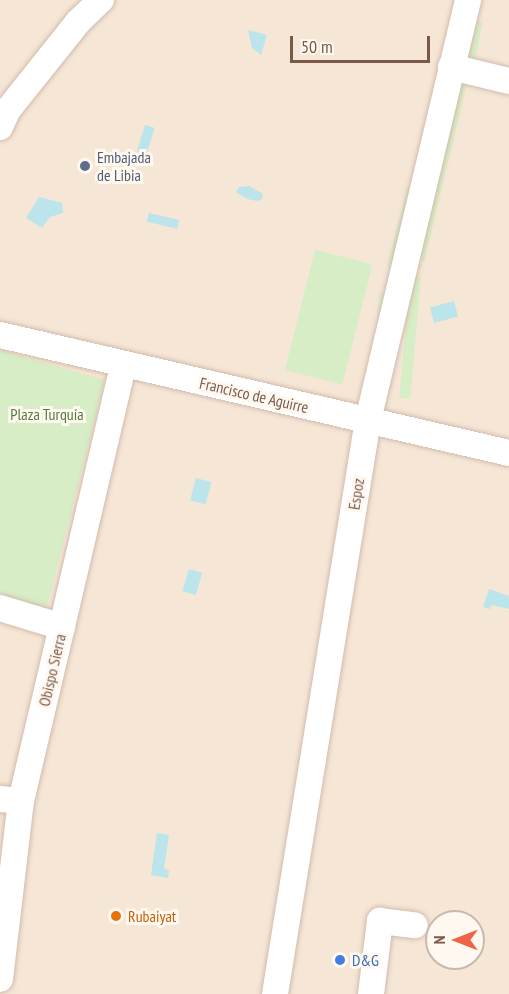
<!DOCTYPE html>
<meta charset="utf-8">
<style>
body{margin:0}
#map{position:relative;width:509px;height:994px;overflow:hidden;background:#fef4e8;font-family:"PT Sans Narrow",sans-serif}
div>[style]{position:absolute}
.residential>*{inset:0;background:#f6e6d6}
.green>*{inset:0;background:#d7edc5;transform-origin:0 0}
.water>*{inset:0;background:#bbe5ea;transform-origin:0 0}
.roads{filter:drop-shadow(0 0 2px #d2bbac) drop-shadow(0 0 2px #d2bbac)}
.minor>*{height:26px;margin:-13px;padding:0 13px;transform-origin:13px;border-radius:13px;background:#fff}
.dots>*{width:16px;height:16px;translate:-50% -50%;box-sizing:border-box;border:3px solid #fff8f0;border-radius:50%}
span{translate:-50% -50%;white-space:nowrap;text-align:center;line-height:1.15;-webkit-text-stroke:6px #fff8f0;paint-order:stroke}
.service-label{font-size:16px;color:#4e5e75}
.left{translate:0 -50%;text-align:left}
.street-label{font-size:16px;color:#7b5949}
.park-label{font-size:16px;color:#527b3d}
.food-label{font-size:16px;color:#c56008}
.shop-label{font-size:16px;color:#366cbe}
.north{position:absolute;left:425px;top:910px;width:60px;height:60px;box-sizing:border-box;background:#fff8f0;border:2px solid #cab8ad;border-radius:50%;rotate:270deg;font-size:16px;font-weight:700;line-height:24px;text-align:center;color:#7b5949}
.north::after{content:'';display:block;margin:auto;width:21px;height:27px;background:#ef6446;clip-path:polygon(50% 0,100% 100%,50% 72%,0 100%)}
.scale{position:absolute;left:290px;top:36px;width:140px;height:27px;box-sizing:border-box;border:3px solid #7b5949;border-top:0;padding-left:8px;font-size:18px;line-height:21px;white-space:nowrap;color:#7b5949;-webkit-text-stroke:4px #fff8f0;paint-order:stroke}
</style>
<div id="map">
<div class="residential">
<div style="clip-path:polygon(evenodd,0 0,509px 0,509px 994px,0 994px,0 0,437px 922px,473px 922px,473px 958px,437px 958px,437px 922px)"></div>
</div>
<div class="green">
<div style="left:473px;top:20px;width:10px;height:44px;rotate:11deg"></div>
<div style="clip-path:polygon(458px 77px,468px 79px,424px 262px,412px 261px)"></div>
<div style="clip-path:polygon(407px 188px,414px 191px,396px 267px,387px 266px)"></div>
<div style="left:315px;top:250px;width:59px;height:124px;rotate:14deg"></div>
<div style="left:410px;top:276px;width:11px;height:122px;rotate:5deg"></div>
<div style="left:380px;top:292px;width:9px;height:100px;rotate:6deg"></div>
<div style="clip-path:polygon(0 350px,105px 380px,46px 611px,0 598px)"></div>
</div>
<div class="water">
<div style="clip-path:polygon(248px 30px,267px 35px,261px 55px,252px 48px)"></div>
<div style="left:145px;top:125px;width:10px;height:39px;rotate:17deg"></div>
<div style="clip-path:polygon(249px 186px,262px 193px,263px 198px,258px 201px,247px 199px,236px 192px,239px 187px)"></div>
<div style="clip-path:polygon(39px 197px,62px 203px,63px 213px,50px 217px,42px 228px,26px 218px)"></div>
<div style="left:149px;top:213px;width:31px;height:9px;rotate:13deg"></div>
<div style="left:454px;top:301px;width:16px;height:25px;rotate:75deg"></div>
<div style="left:196px;top:478px;width:16px;height:23px;rotate:15deg"></div>
<div style="left:189px;top:569px;width:14px;height:23px;rotate:17deg"></div>
<div style="clip-path:polygon(489px 589px,509px 596px,509px 609px,492px 605px,490px 609px,483px 607px)"></div>
<div style="clip-path:polygon(157px 833px,169px 835px,164px 869px,169px 870px,168px 878px,151px 875px)"></div>
</div>
<div class="roads">
<div class="minor">
<div style="left:451px;top:67px;width:60px;rotate:13.6deg"></div>
<div style="left:0;top:127px;width:17px;rotate:-66deg"></div>
<div style="left:7px;top:111px;width:114px;rotate:-51.4deg"></div>
<div style="left:78px;top:22px;width:32px;rotate:-44deg"></div>
<div style="left:0;top:335px;width:522px;rotate:13.05deg"></div>
<div style="left:0;top:608px;width:65px;rotate:17deg"></div>
<div style="left:0;top:799px;width:21px;rotate:5deg"></div>
<div style="left:0;top:979px;width:179px;rotate:-83.3deg"></div>
<div style="left:21px;top:801px;width:448px;rotate:-76.8deg"></div>
<div style="left:275px;top:994px;width:581px;rotate:-80.8deg"></div>
<div style="left:368px;top:420px;width:432px;rotate:-76.6deg"></div>
<div style="left:371px;top:994px;width:74px;rotate:-83deg"></div>
<div style="left:380px;top:921px;width:35px;rotate:7deg"></div>
</div>
</div>
<div class="dots">
<div style="left:85px;top:166px;background:#5c6f8a"></div>
<div style="left:116px;top:916px;background:#e8710a"></div>
<div style="left:340px;top:960px;background:#3f7fe0"></div>
</div>
<div class="service-label">
<span class="left" style="left:97px;top:166px">Embajada<br>de Libia</span>
</div>
<div class="street-label">
<span style="left:254px;top:395px;rotate:13deg">Francisco de Aguirre</span>
<span style="left:356px;top:494px;rotate:-81deg">Espoz</span>
<span style="left:52px;top:670px;rotate:-77deg">Obispo Sierra</span>
</div>
<div class="park-label">
<span style="left:47px;top:414px">Plaza Turquía</span>
</div>
<div class="food-label">
<span class="left" style="left:128px;top:916px">Rubaiyat</span>
</div>
<div class="shop-label">
<span class="left" style="left:352px;top:960px">D&amp;G</span>
</div>
<div class="north">N</div>
<div class="scale">50 m</div>
</div>
